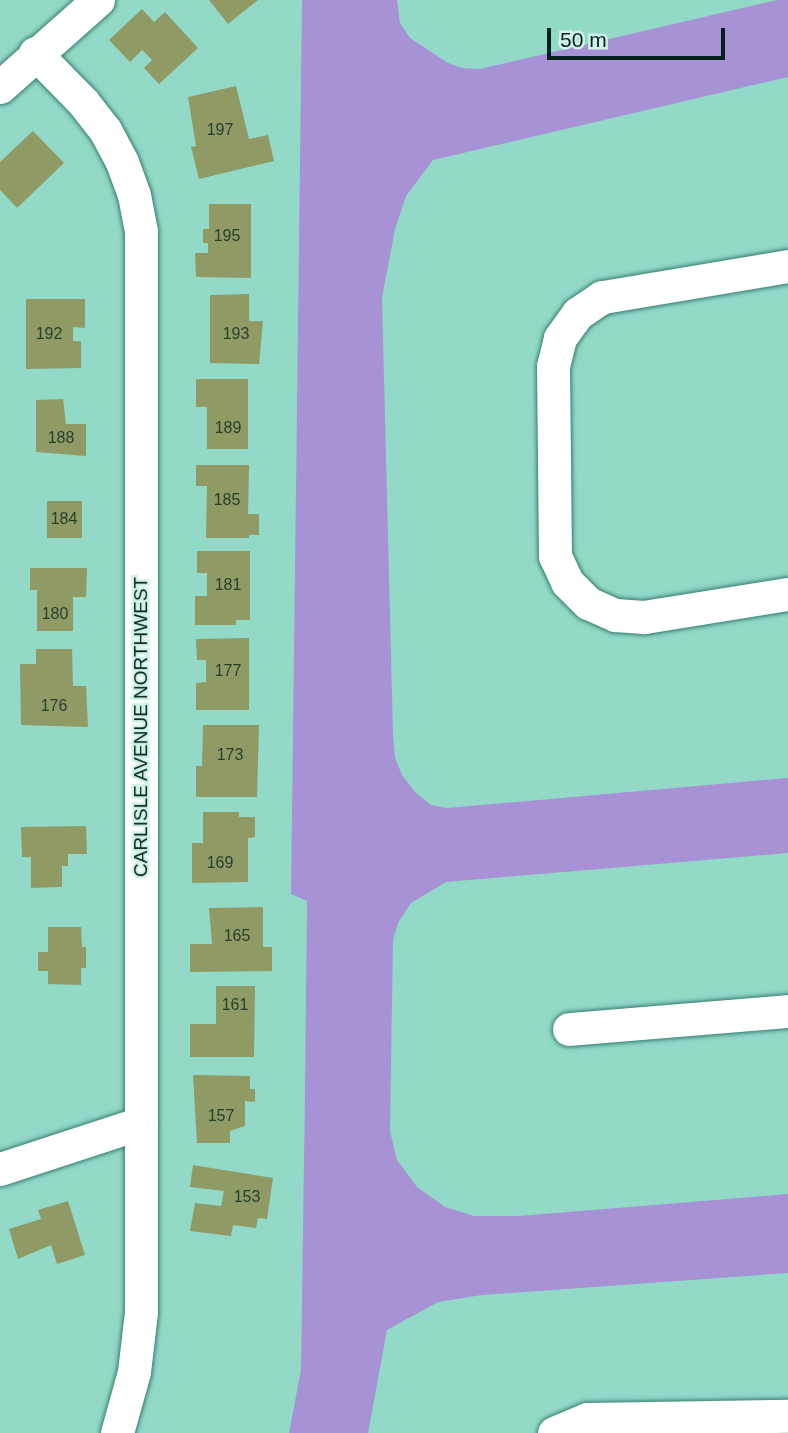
<!DOCTYPE html>
<style>
body{margin:0}
#map{position:relative;width:788px;height:1433px;overflow:hidden;background:#92d9c8;font-family:Helvetica,sans-serif}
div>[style]{position:absolute}
.water>*{inset:0;background:#a792d6}
.building>*{inset:0;background:#8f9a65;transform-origin:0 0}
.roads{filter:drop-shadow(0 0 2px #377e70) drop-shadow(0 0 2px #377e70)}
.minor>*{height:33px;margin:-16.5px;padding:0 16.5px;transform-origin:16.5px;border-radius:16.5px;background:#fff}
span{translate:-50% -50%;white-space:nowrap;text-align:center;line-height:1.15;-webkit-text-stroke:5px #d0f2e9;paint-order:stroke}
.number-label{font-size:16px;color:#26402e}
.number-label span{-webkit-text-stroke-width:0}
.street-label{font-size:19px;color:#03221c}
.scale{position:absolute;left:547px;top:28px;width:178px;height:32px;box-sizing:border-box;border:4px solid #03221c;border-top:0;padding-left:9px;font-size:21px;line-height:24px;white-space:nowrap;color:#03221c;-webkit-text-stroke:5px #d0f2e9;paint-order:stroke}
</style>
<div id="map">
<div class="water">
<div style="clip-path:polygon(302px 0,397px 0,400px 23px,410px 38px,448px 63px,462px 68px,480px 69px,777px 0,788px 0,788px 77px,433px 160px,406px 196px,395px 229px,382px 298px,393px 734px,395px 758px,402px 775px,416px 793px,431px 805px,447px 808px,788px 778px,788px 853px,446px 882px,411px 903px,398px 923px,393px 940px,390px 1131px,397px 1160px,417px 1187px,445px 1207px,474px 1216px,519px 1216px,788px 1194px,788px 1273px,482px 1295px,438px 1302px,387px 1330px,368px 1433px,289px 1433px,301px 1370px,305px 1092px,307px 901px,291px 894px)"></div>
</div>
<div class="building">
<div style="clip-path:polygon(209px 0,258px 0,228px 24px)"></div>
<div style="clip-path:polygon(142px 9px,154px 22px,165px 12px,198px 48px,159px 84px,144px 68px,152px 60px,142px 50px,130px 62px,109px 40px)"></div>
<div style="clip-path:polygon(236px 86px,249px 139px,268px 135px,274px 161px,199px 179px,191px 147px,196px 146px,188px 97px)"></div>
<div style="clip-path:polygon(33px 131px,64px 163px,17px 208px,0 190px,0 162px)"></div>
<div style="clip-path:polygon(209px 204px,251px 204px,251px 278px,196px 277px,195px 253px,208px 253px,208px 243px,203px 243px,203px 229px,209px 229px)"></div>
<div style="clip-path:polygon(249px 294px,249px 321px,263px 321px,259px 364px,210px 363px,210px 295px)"></div>
<div style="clip-path:polygon(26px 299px,85px 299px,85px 328px,73px 327px,73px 341px,81px 341px,81px 368px,26px 369px)"></div>
<div style="clip-path:polygon(196px 379px,248px 379px,248px 449px,207px 449px,207px 407px,196px 407px)"></div>
<div style="clip-path:polygon(63px 399px,66px 424px,86px 424px,86px 456px,36px 452px,36px 400px)"></div>
<div style="clip-path:polygon(196px 465px,249px 465px,248px 514px,259px 514px,259px 535px,249px 535px,249px 538px,206px 538px,207px 486px,196px 486px)"></div>
<div style="left:47px;top:501px;width:35px;height:37px"></div>
<div style="clip-path:polygon(197px 551px,250px 551px,250px 620px,236px 620px,236px 625px,195px 625px,195px 596px,207px 596px,207px 573px,197px 573px)"></div>
<div style="clip-path:polygon(30px 568px,87px 568px,86px 597px,73px 597px,73px 631px,37px 631px,37px 590px,30px 590px)"></div>
<div style="clip-path:polygon(249px 638px,249px 710px,196px 710px,196px 683px,206px 682px,206px 660px,197px 660px,196px 639px)"></div>
<div style="clip-path:polygon(36px 649px,72px 649px,73px 686px,86px 686px,88px 727px,21px 725px,20px 664px,36px 664px)"></div>
<div style="clip-path:polygon(203px 725px,259px 725px,257px 797px,196px 797px,196px 766px,202px 766px)"></div>
<div style="clip-path:polygon(203px 812px,239px 812px,239px 817px,255px 817px,255px 837px,248px 838px,248px 882px,192px 883px,192px 843px,203px 843px)"></div>
<div style="clip-path:polygon(86px 826px,87px 854px,68px 854px,68px 866px,62px 866px,62px 887px,31px 888px,31px 857px,22px 857px,21px 827px)"></div>
<div style="clip-path:polygon(263px 907px,263px 947px,272px 947px,272px 971px,190px 972px,190px 944px,212px 944px,209px 908px)"></div>
<div style="clip-path:polygon(48px 927px,81px 927px,82px 947px,86px 947px,86px 968px,81px 968px,81px 985px,48px 984px,48px 971px,38px 971px,38px 952px,48px 952px)"></div>
<div style="clip-path:polygon(216px 986px,255px 986px,254px 1057px,190px 1057px,190px 1024px,216px 1024px)"></div>
<div style="clip-path:polygon(193px 1075px,250px 1076px,250px 1089px,255px 1089px,255px 1102px,245px 1101px,245px 1126px,230px 1131px,230px 1143px,197px 1143px)"></div>
<div style="clip-path:polygon(193px 1165px,273px 1178px,267px 1219px,258px 1218px,256px 1228px,233px 1225px,231px 1236px,190px 1231px,195px 1203px,221px 1206px,224px 1191px,190px 1187px)"></div>
<div style="clip-path:polygon(68px 1201px,85px 1255px,57px 1264px,51px 1245px,18px 1259px,9px 1229px,41px 1219px,38px 1210px)"></div>
</div>
<div class="roads">
<div class="minor">
<div style="left:35px;top:53px;width:69px;rotate:45.6deg"></div>
<div style="left:83px;top:102px;width:36px;rotate:52deg"></div>
<div style="left:105px;top:130px;width:36px;rotate:62deg"></div>
<div style="left:122px;top:162px;width:35px;rotate:70deg"></div>
<div style="left:134px;top:195px;width:37px;rotate:79deg"></div>
<div style="left:141px;top:231px;width:1081px;rotate:90deg"></div>
<div style="left:141px;top:1312px;width:60px;rotate:96.7deg"></div>
<div style="left:134px;top:1372px;width:63px;rotate:105.6deg"></div>
<div style="left:0;top:87px;width:131px;rotate:-41.6deg"></div>
<div style="left:788px;top:266px;width:189px;rotate:170.5deg"></div>
<div style="left:602px;top:297px;width:29px;rotate:146deg"></div>
<div style="left:578px;top:313px;width:31px;rotate:126deg"></div>
<div style="left:560px;top:338px;width:29px;rotate:104deg"></div>
<div style="left:553px;top:366px;width:190px;rotate:89.4deg"></div>
<div style="left:555px;top:556px;width:29px;rotate:65deg"></div>
<div style="left:567px;top:582px;width:30px;rotate:45deg"></div>
<div style="left:588px;top:603px;width:30px;rotate:24deg"></div>
<div style="left:615px;top:615px;width:29px;rotate:4deg"></div>
<div style="left:644px;top:617px;width:146px;rotate:-9.1deg"></div>
<div style="left:569px;top:1029px;width:220px;rotate:-4.7deg"></div>
<div style="left:0;top:1169px;width:148px;rotate:-18.1deg"></div>
<div style="left:554px;top:1433px;width:36px;rotate:-23deg"></div>
<div style="left:587px;top:1419px;width:201px;rotate:-0.9deg"></div>
</div>
</div>
<div class="number-label">
<span style="left:220px;top:130px">197</span>
<span style="left:227px;top:236px">195</span>
<span style="left:49px;top:334px">192</span>
<span style="left:236px;top:334px">193</span>
<span style="left:228px;top:428px">189</span>
<span style="left:61px;top:438px">188</span>
<span style="left:227px;top:500px">185</span>
<span style="left:64px;top:519px">184</span>
<span style="left:228px;top:585px">181</span>
<span style="left:55px;top:614px">180</span>
<span style="left:228px;top:671px">177</span>
<span style="left:54px;top:706px">176</span>
<span style="left:230px;top:755px">173</span>
<span style="left:220px;top:863px">169</span>
<span style="left:237px;top:936px">165</span>
<span style="left:235px;top:1005px">161</span>
<span style="left:221px;top:1116px">157</span>
<span style="left:247px;top:1197px">153</span>
</div>
<div class="street-label">
<span style="left:141px;top:727px;rotate:-90deg">CARLISLE AVENUE NORTHWEST</span>
</div>
<div class="scale">50 m</div>
</div>
